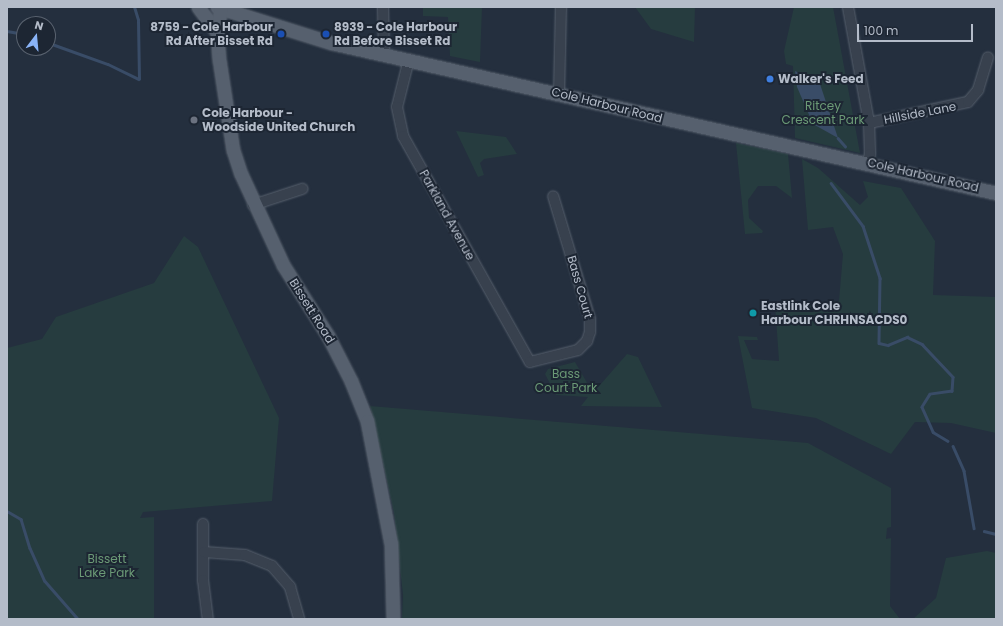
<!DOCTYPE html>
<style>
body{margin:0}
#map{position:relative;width:1003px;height:626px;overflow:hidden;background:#242f3e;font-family:Poppins,sans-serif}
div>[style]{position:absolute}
.green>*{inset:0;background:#263c3f}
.water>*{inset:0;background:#394c67}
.stream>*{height:2.5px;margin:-1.25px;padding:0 1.25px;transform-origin:1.25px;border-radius:1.25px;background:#394c67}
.roads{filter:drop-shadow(0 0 1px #565f6c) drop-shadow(0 0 1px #565f6c)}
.minor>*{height:10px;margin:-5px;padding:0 5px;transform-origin:5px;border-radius:5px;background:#38414e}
.major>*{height:13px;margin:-6.5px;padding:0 6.5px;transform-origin:6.5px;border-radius:6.5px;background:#56606e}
.dots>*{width:11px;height:11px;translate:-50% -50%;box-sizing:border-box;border:2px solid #1d2633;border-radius:50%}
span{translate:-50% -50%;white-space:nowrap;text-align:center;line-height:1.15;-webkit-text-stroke:4px #1d2633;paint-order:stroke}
.poi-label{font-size:12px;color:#b4bcc9;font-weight:700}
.right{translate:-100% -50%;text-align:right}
.left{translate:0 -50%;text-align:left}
.street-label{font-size:12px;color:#b4bcc9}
.park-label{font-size:12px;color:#6b9a76}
.frame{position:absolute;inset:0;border:8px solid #b4bcc9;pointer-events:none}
.north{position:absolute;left:16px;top:16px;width:40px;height:40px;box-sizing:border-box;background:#1d2633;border:1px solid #59626f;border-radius:50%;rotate:16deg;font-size:11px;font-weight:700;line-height:16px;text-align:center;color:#b4bcc9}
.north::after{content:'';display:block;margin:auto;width:14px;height:18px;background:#8ab4f8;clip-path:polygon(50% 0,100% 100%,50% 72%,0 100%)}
.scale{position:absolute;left:857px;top:24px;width:116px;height:18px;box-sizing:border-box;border:2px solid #b4bcc9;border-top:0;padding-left:5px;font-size:12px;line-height:14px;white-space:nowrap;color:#b4bcc9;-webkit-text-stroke:3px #1d2633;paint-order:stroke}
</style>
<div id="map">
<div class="green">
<div style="clip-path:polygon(423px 7px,482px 7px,480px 62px,450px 56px,448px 17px,423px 16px)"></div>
<div style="clip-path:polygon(635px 7px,695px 7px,694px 42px,651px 29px)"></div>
<div style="clip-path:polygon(794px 7px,833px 7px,860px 153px,795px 138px,793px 66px,786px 64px,784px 51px)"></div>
<div style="clip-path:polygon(456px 131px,506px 137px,517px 154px,484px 159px,480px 163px,484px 175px,478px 177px)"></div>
<div style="clip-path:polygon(736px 143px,788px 154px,792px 198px,776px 186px,758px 186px,748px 200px,749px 218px,763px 231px,762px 233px,745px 234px)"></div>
<div style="clip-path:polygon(802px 159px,818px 168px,860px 205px,868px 197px,863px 181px,901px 188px,935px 241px,933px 295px,996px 297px,996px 433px,951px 423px,915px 422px,891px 454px,816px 418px,752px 408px,738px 336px,757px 337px,758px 340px,744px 340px,752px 359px,779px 361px,775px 304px,839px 301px,843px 254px,833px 227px,808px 230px)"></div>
<div style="clip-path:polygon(184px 236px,198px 247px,279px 418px,272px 501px,143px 512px,140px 518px,154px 517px,154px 619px,7px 619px,7px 348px,42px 339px,56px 317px,154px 283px)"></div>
<div style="clip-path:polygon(627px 354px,638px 357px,662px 407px,581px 406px,588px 397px,556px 395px,545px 374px,548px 369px,575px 362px,593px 393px)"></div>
<div style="clip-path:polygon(370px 406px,808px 443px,891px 488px,891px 527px,887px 528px,886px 539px,891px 538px,890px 606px,900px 619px,402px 619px,403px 595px,394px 513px)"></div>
<div style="clip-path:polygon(987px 551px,996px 553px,996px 619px,913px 619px,936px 598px,946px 558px)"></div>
</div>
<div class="water">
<div style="clip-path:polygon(795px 71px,819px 81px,838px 138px,813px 124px,797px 87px)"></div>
</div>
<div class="stream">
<div style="left:7px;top:31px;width:17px;rotate:10deg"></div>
<div style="left:52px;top:44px;width:59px;rotate:19.7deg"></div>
<div style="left:108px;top:64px;width:34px;rotate:26deg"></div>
<div style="left:139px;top:79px;width:59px;rotate:-91deg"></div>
<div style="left:138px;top:20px;width:14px;rotate:-107deg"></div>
<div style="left:838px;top:138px;width:11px;rotate:49deg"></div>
<div style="left:831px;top:183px;width:54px;rotate:53.3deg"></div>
<div style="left:863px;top:226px;width:55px;rotate:71.9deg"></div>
<div style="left:880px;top:278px;width:65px;rotate:90.9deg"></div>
<div style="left:879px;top:343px;width:9px;rotate:13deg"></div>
<div style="left:888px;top:345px;width:21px;rotate:-23deg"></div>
<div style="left:907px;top:337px;width:17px;rotate:25deg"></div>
<div style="left:922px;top:344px;width:45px;rotate:46.8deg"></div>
<div style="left:953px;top:377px;width:14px;rotate:94deg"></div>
<div style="left:952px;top:391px;width:22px;rotate:172deg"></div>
<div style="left:930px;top:394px;width:15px;rotate:122deg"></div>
<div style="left:922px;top:407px;width:27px;rotate:66deg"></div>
<div style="left:933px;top:432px;width:17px;rotate:31deg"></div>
<div style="left:953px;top:446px;width:27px;rotate:66deg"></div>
<div style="left:964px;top:471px;width:58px;rotate:80deg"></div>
<div style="left:7px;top:511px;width:16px;rotate:30deg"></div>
<div style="left:21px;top:519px;width:30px;rotate:73deg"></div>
<div style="left:30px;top:548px;width:36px;rotate:66deg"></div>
<div style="left:45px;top:581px;width:50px;rotate:49deg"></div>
<div style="left:984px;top:531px;width:12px;rotate:14deg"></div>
</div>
<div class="roads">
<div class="minor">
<div style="left:383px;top:7px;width:47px;rotate:88.8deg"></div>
<div style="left:848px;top:7px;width:118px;rotate:79.7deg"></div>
<div style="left:869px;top:123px;width:31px;rotate:88deg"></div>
<div style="left:870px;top:154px;width:8px;rotate:104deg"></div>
<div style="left:409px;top:59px;width:49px;rotate:104deg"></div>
<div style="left:397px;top:107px;width:30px;rotate:78deg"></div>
<div style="left:403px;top:136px;width:259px;rotate:60.7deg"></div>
<div style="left:530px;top:362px;width:49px;rotate:-14deg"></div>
<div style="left:578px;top:350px;width:13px;rotate:-45deg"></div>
<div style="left:587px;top:341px;width:9px;rotate:-72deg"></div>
<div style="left:590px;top:332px;width:13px;rotate:-90deg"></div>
<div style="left:590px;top:319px;width:128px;rotate:-106.7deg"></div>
<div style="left:559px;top:94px;width:87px;rotate:-88.7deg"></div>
<div style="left:869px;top:123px;width:101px;rotate:-12deg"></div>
<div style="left:968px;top:102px;width:16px;rotate:-50deg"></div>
<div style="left:978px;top:90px;width:34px;rotate:-73deg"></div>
<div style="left:253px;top:205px;width:52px;rotate:-18.1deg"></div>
<div style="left:203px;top:524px;width:56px;rotate:90deg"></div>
<div style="left:203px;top:580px;width:39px;rotate:83deg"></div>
<div style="left:204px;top:552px;width:41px;rotate:4.2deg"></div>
<div style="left:245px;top:555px;width:29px;rotate:22deg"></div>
<div style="left:272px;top:566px;width:28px;rotate:49deg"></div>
<div style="left:290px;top:587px;width:33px;rotate:74deg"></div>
</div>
<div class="major">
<div style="left:198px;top:7px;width:31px;rotate:53deg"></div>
<div style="left:217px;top:7px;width:121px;rotate:17.4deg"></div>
<div style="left:332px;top:43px;width:681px;rotate:12.73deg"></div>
<div style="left:221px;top:7px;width:25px;rotate:99deg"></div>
<div style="left:217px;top:32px;width:27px;rotate:86deg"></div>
<div style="left:219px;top:59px;width:92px;rotate:81.3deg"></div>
<div style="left:233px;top:150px;width:25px;rotate:72deg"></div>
<div style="left:241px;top:174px;width:100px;rotate:65.2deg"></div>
<div style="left:283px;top:265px;width:84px;rotate:57.6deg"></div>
<div style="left:328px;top:336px;width:51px;rotate:62.9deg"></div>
<div style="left:351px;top:381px;width:43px;rotate:68.2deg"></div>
<div style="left:367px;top:421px;width:125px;rotate:79deg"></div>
<div style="left:391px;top:544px;width:75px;rotate:88.5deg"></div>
</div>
</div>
<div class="dots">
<div style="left:281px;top:34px;background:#1a4fb4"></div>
<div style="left:326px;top:34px;background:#1a4fb4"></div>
<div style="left:770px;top:79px;background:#3f7fe0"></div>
<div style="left:194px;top:120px;background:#6b7280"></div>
<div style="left:753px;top:313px;background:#0f9aa8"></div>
</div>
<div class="poi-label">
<span class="right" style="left:273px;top:34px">8759 - Cole Harbour<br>Rd After Bisset Rd</span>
<span class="left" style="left:334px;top:34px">8939 - Cole Harbour<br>Rd Before Bisset Rd</span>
<span class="left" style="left:778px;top:79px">Walker's Feed</span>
<span class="left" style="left:202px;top:120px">Cole Harbour -<br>Woodside United Church</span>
<span class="left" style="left:761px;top:313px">Eastlink Cole<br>Harbour CHRHNSACDS0</span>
</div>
<div class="street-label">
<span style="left:607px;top:105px;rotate:14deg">Cole Harbour Road</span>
<span style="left:920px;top:113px;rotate:-11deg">Hillside Lane</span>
<span style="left:923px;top:175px;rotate:13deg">Cole Harbour Road</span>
<span style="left:447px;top:215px;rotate:61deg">Parkland Avenue</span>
<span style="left:580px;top:287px;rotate:74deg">Bass Court</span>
<span style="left:312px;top:311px;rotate:58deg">Bissett Road</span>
</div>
<div class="park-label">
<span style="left:823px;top:113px">Ritcey<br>Crescent Park</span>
<span style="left:566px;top:381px">Bass<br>Court Park</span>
<span style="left:107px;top:566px">Bissett<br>Lake Park</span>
</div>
<div class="frame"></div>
<div class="north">N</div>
<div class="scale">100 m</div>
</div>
